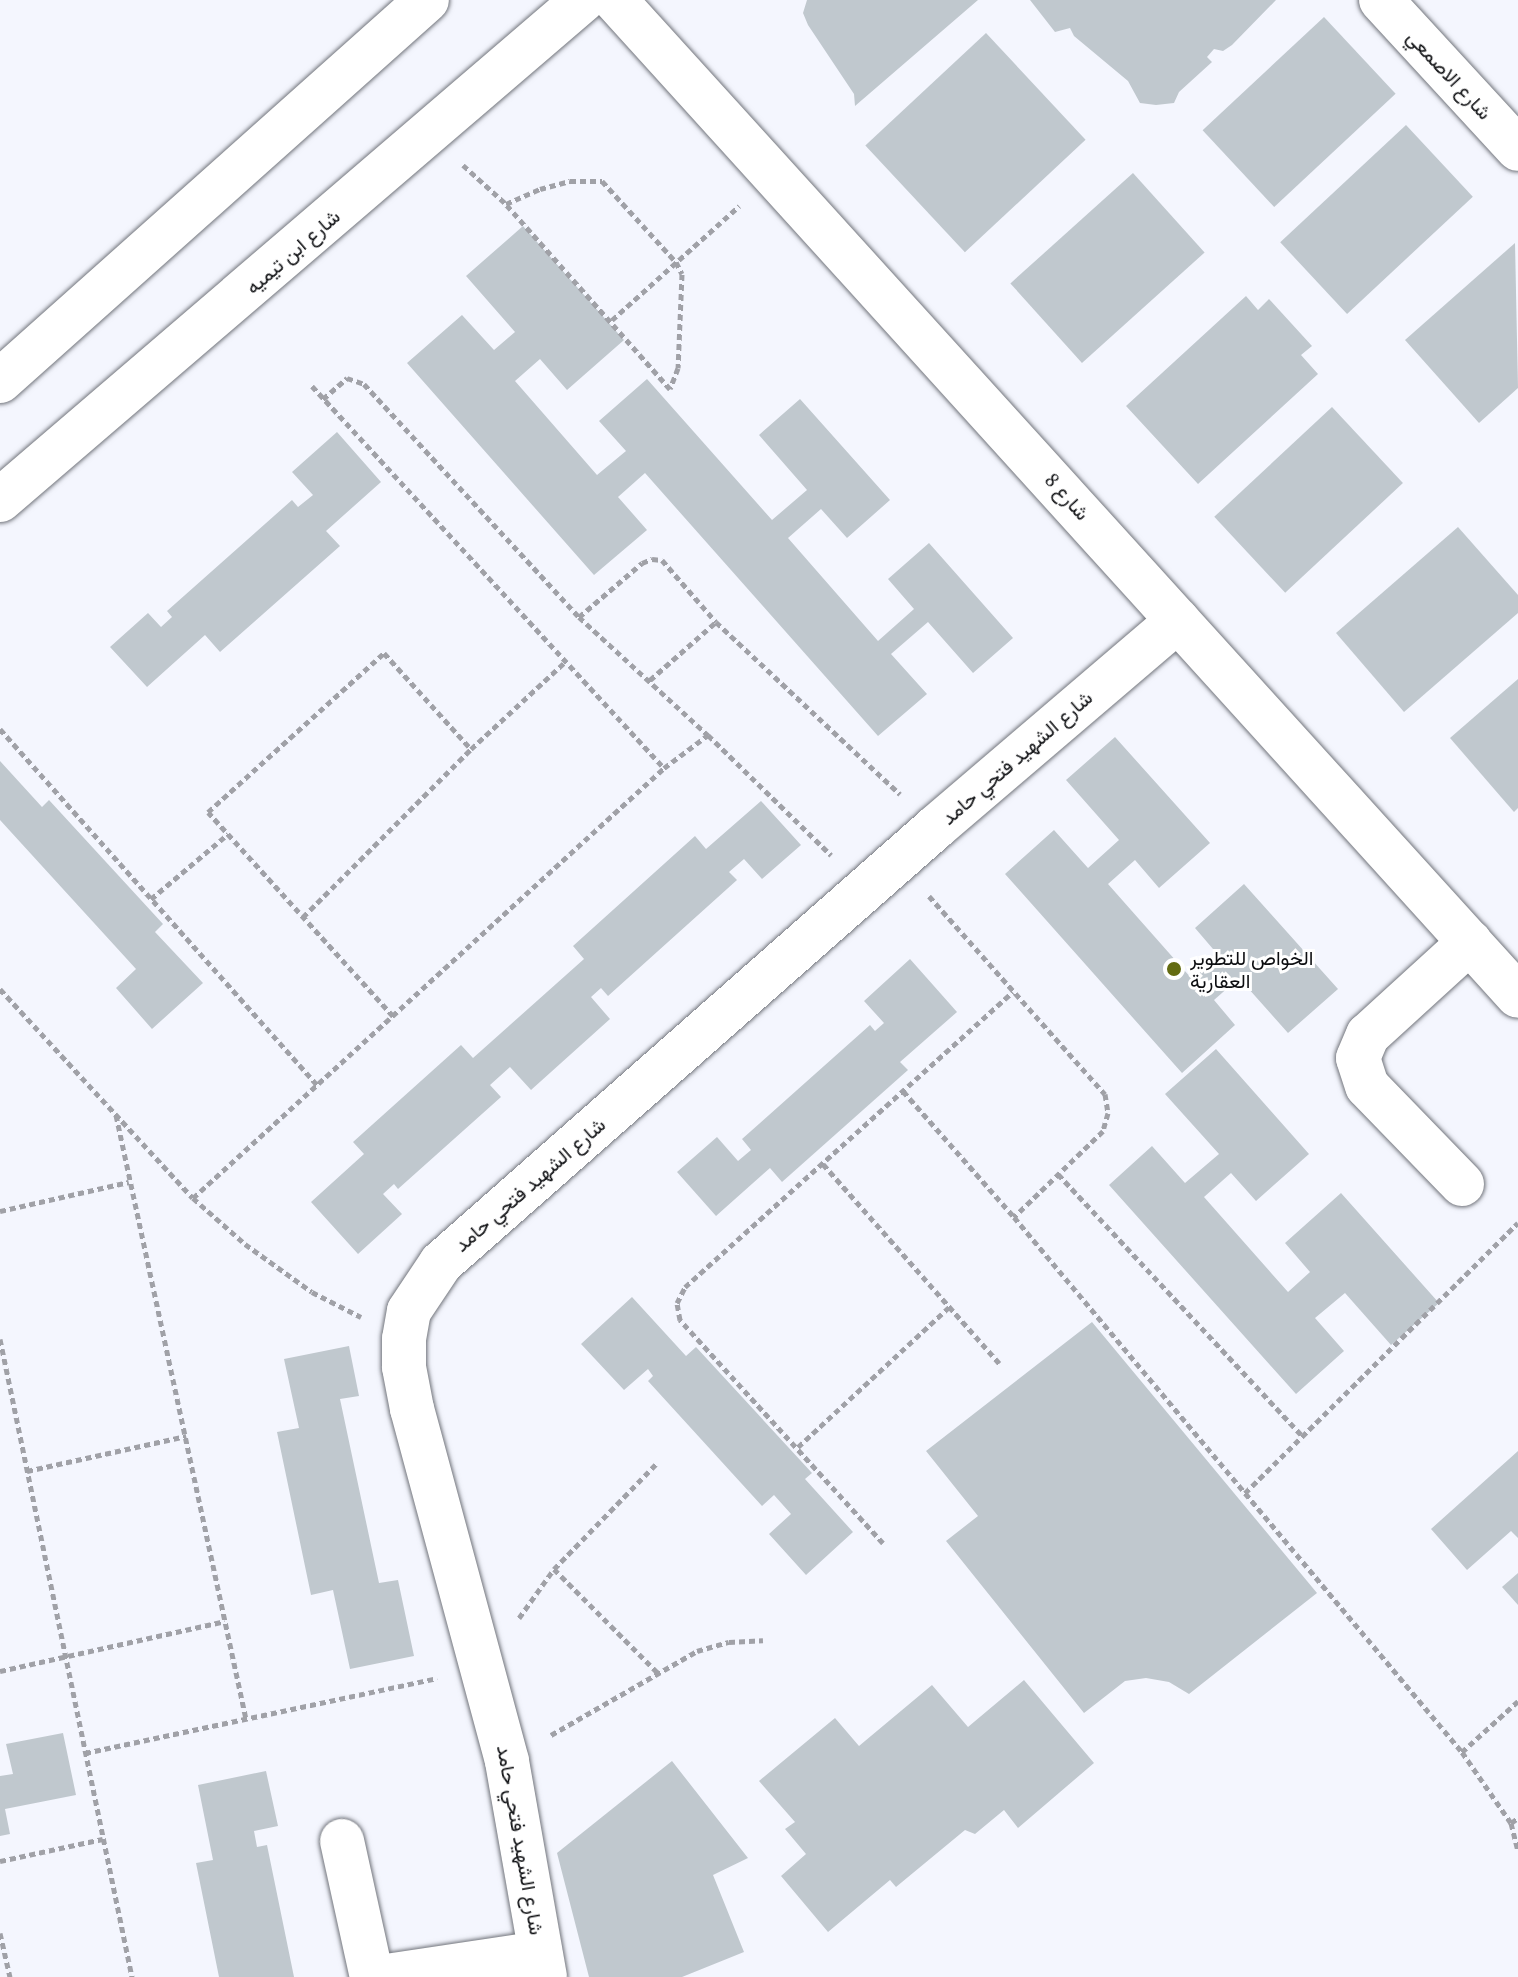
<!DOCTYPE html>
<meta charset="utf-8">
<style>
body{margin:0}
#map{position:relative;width:1518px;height:1977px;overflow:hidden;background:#f4f6fe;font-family:"Source Serif 4",Vazirmatn,serif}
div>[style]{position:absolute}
.building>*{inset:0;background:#c0c8ce;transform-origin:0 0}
.path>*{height:5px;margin-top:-2.5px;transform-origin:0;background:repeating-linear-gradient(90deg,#a0a1a7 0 6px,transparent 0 10px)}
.roads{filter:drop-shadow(0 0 2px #72757c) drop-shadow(0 0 2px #72757c)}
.minor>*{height:44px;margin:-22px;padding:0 22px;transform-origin:22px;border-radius:22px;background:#fff}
.dots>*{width:22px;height:22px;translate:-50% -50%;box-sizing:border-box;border:4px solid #fff;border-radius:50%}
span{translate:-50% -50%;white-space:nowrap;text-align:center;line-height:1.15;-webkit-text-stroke:6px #fff;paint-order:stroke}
.street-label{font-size:20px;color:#0d0e11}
.poi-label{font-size:20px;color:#0d0e11}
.left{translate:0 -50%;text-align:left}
</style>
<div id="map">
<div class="building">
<div style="clip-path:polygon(807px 0,978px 0,855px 106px,854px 94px,808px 25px,803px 13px)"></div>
<div style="clip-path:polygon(1030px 0,1276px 0,1232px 45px,1223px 51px,1214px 49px,1207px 57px,1212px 62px,1179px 92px,1174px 103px,1156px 105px,1140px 103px,1128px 81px,1074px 36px,1070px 28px,1055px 32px)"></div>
<div style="left:1324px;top:17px;width:105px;height:166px;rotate:47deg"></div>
<div style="left:986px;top:33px;width:146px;height:165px;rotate:47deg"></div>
<div style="left:1406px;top:125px;width:98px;height:172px;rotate:47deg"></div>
<div style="left:1133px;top:173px;width:107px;height:165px;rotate:48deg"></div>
<div style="clip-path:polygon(523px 226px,624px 340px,567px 390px,540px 359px,515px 381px,597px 475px,626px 451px,599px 421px,647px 379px,772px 520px,807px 490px,759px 435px,800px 399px,890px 500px,847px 538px,821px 509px,788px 538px,878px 641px,914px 609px,888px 579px,929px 543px,1013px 638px,973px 673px,928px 622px,891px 654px,927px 694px,878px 736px,645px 473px,618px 497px,647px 530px,594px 575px,407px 363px,462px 315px,494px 350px,515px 332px,466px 276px)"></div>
<div style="clip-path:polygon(1515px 243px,1518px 388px,1479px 423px,1405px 340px)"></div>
<div style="clip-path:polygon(1246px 296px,1258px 310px,1269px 299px,1312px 346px,1301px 355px,1318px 374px,1198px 484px,1126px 406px)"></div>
<div style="left:1332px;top:407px;width:104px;height:161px;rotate:47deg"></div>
<div style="clip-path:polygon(337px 432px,381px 482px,326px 531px,340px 546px,220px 652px,205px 635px,147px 687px,110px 647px,148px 613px,161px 627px,172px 617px,167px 611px,292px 500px,298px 507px,313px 495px,292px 472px)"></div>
<div style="clip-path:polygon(1458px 527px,1518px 595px,1518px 613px,1404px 712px,1336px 633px)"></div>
<div style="clip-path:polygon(1518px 679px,1518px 808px,1514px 812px,1450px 738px)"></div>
<div style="clip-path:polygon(1115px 737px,1210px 843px,1159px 888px,1135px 860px,1108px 884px,1192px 979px,1219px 956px,1195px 928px,1244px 884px,1338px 989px,1288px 1033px,1239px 978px,1214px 1000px,1235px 1025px,1182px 1073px,1005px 874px,1054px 830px,1088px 868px,1119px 840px,1066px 780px)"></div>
<div style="clip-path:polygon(0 761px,42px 807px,49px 800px,163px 924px,155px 932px,203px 983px,152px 1029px,116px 988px,136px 969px,0 820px)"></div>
<div style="clip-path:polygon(761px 801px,801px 845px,762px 879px,744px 859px,729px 872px,737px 880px,608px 996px,601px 988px,591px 997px,610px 1019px,531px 1090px,510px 1067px,490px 1085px,501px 1097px,398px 1189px,394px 1184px,383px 1194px,402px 1214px,358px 1254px,311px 1202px,364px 1154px,353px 1142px,461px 1045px,473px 1058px,584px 959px,573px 946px,695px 836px,706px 849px)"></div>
<div style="clip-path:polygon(910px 959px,957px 1012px,900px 1062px,908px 1070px,782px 1182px,770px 1168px,716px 1216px,677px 1172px,717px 1137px,738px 1161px,751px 1150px,742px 1139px,870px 1025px,875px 1031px,884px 1023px,864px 1001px)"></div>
<div style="clip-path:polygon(1216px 1049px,1309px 1154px,1256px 1201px,1231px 1173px,1204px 1197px,1288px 1292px,1310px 1272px,1285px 1243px,1341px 1193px,1439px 1303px,1391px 1345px,1345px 1293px,1315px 1318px,1344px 1351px,1296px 1394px,1109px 1185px,1152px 1146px,1185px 1183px,1219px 1154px,1165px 1094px)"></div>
<div style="clip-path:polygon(632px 1297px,686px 1356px,696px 1347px,812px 1473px,805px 1479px,853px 1532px,806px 1575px,769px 1534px,791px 1514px,774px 1495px,762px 1506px,648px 1381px,653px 1376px,648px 1369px,624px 1390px,581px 1344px)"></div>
<div style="clip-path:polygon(1092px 1322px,1317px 1593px,1189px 1694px,1169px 1682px,1146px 1678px,1125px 1681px,1084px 1713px,946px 1541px,978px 1516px,926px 1451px)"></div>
<div style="clip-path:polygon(349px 1346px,359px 1396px,340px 1399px,379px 1583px,398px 1580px,414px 1656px,350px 1669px,333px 1590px,311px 1595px,277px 1432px,299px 1428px,284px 1359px)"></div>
<div style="clip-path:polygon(1518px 1451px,1518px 1538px,1511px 1531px,1467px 1570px,1431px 1529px)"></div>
<div style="clip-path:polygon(1518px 1573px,1518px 1605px,1502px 1587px)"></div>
<div style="clip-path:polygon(1024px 1680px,1094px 1763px,1018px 1828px,1004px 1810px,975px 1834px,965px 1830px,896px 1887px,890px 1880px,828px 1932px,781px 1876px,806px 1854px,785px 1829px,795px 1822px,759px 1781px,835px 1718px,859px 1746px,932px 1685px,968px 1727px)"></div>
<div style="clip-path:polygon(63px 1733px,76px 1795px,5px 1809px,10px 1834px,0 1836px,0 1776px,13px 1774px,6px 1744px)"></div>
<div style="clip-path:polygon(672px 1761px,748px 1858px,713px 1875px,744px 1952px,682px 1977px,589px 1977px,557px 1853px)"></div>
<div style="clip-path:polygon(266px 1771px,278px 1826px,254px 1831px,257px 1847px,267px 1845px,294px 1977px,219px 1977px,196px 1863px,213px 1860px,198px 1785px)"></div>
</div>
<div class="path">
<div style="left:463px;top:165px;width:58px;rotate:42.2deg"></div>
<div style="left:506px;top:204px;width:37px;rotate:-24deg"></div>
<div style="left:540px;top:189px;width:31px;rotate:-15deg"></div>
<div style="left:570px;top:181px;width:32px"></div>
<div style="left:602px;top:181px;width:110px;rotate:47.6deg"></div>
<div style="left:676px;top:262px;width:13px;rotate:63deg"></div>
<div style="left:682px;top:274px;width:94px;rotate:92.4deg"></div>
<div style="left:678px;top:368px;width:22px;rotate:111deg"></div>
<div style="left:670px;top:389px;width:247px;rotate:-131.6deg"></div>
<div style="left:612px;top:320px;width:171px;rotate:-41.9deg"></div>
<div style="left:312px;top:386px;width:519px;rotate:47.34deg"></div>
<div style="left:323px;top:399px;width:32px;rotate:-41deg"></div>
<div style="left:347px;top:378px;width:18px;rotate:19deg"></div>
<div style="left:364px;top:384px;width:317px;rotate:47.3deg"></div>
<div style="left:579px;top:617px;width:175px;rotate:42.5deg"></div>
<div style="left:708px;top:735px;width:172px;rotate:44.3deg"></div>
<div style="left:579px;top:617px;width:83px;rotate:-40.6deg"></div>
<div style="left:642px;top:563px;width:11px;rotate:-22deg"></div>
<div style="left:652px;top:559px;width:10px;rotate:6deg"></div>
<div style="left:662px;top:560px;width:82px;rotate:48.9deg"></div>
<div style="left:716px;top:622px;width:252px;rotate:43.1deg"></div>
<div style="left:650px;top:680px;width:88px;rotate:-41.3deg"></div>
<div style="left:0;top:729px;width:477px;rotate:48.3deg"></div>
<div style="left:929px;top:896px;width:265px;rotate:48.4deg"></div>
<div style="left:1105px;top:1094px;width:19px;rotate:81deg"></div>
<div style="left:1108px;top:1113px;width:19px;rotate:106deg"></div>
<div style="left:1103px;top:1131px;width:124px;rotate:136deg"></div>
<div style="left:1014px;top:1217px;width:698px;rotate:50.06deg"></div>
<div style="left:151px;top:899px;width:101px;rotate:-40.2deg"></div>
<div style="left:303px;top:917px;width:238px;rotate:-45deg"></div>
<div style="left:471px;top:749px;width:127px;rotate:-42.8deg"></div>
<div style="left:0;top:989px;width:284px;rotate:47.3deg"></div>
<div style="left:193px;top:1198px;width:69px;rotate:41.5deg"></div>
<div style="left:245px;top:1244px;width:82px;rotate:35.6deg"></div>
<div style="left:312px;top:1292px;width:55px;rotate:27deg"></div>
<div style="left:393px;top:1016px;width:275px;rotate:-132.2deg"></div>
<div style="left:208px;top:812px;width:237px;rotate:-42.1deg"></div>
<div style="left:384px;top:653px;width:130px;rotate:47.8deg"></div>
<div style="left:903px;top:1091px;width:168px;rotate:48.6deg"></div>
<div style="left:116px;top:1115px;width:618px;rotate:77.85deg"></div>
<div style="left:823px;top:1164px;width:266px;rotate:48.5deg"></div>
<div style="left:1058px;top:1174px;width:359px;rotate:47deg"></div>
<div style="left:193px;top:1198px;width:638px;rotate:-42.39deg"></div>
<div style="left:664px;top:768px;width:55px;rotate:-36.9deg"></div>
<div style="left:0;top:1211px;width:132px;rotate:-12.7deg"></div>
<div style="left:0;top:1339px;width:652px;rotate:78.31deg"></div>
<div style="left:798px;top:1447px;width:206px;rotate:-42.8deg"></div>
<div style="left:27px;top:1471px;width:163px;rotate:-12.4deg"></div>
<div style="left:1245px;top:1493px;width:384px;rotate:-44.7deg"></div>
<div style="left:883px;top:1543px;width:302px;rotate:-132.3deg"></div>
<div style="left:680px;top:1320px;width:17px;rotate:-100deg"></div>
<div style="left:677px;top:1303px;width:18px;rotate:-63deg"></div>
<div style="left:685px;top:1287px;width:441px;rotate:-42deg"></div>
<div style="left:554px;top:1569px;width:146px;rotate:45deg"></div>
<div style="left:519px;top:1618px;width:60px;rotate:-54.5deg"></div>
<div style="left:554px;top:1569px;width:146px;rotate:-45.8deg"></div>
<div style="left:0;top:1671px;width:230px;rotate:-12.5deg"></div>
<div style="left:1518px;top:1701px;width:76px;rotate:137.7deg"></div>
<div style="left:1462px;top:1752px;width:86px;rotate:55.4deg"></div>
<div style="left:1511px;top:1823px;width:29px;rotate:76deg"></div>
<div style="left:551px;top:1735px;width:168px;rotate:-29.9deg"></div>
<div style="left:697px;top:1651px;width:33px;rotate:-16deg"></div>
<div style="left:729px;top:1642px;width:34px;rotate:-3deg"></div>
<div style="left:85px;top:1753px;width:360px;rotate:-12deg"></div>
<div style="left:1511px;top:1823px;width:9px;rotate:-36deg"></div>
<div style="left:0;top:1861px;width:105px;rotate:-12.1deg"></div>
<div style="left:0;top:1933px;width:45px;rotate:77.2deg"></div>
</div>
<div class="roads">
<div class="minor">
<div style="left:615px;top:0;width:1344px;rotate:47.8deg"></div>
<div style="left:1381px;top:0;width:202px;rotate:47.4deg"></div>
<div style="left:0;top:381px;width:572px;rotate:-41.74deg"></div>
<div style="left:0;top:500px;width:768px;rotate:-40.62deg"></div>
<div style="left:1462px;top:1184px;width:136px;rotate:-134.1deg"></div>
<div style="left:1367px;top:1086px;width:29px;rotate:-108deg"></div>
<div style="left:1358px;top:1058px;width:25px;rotate:-67deg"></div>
<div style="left:1368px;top:1035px;width:138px;rotate:-42.4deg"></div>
<div style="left:342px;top:1841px;width:139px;rotate:77.6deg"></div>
<div style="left:380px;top:1977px;width:162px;rotate:-8.5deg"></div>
<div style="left:545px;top:1977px;width:219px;rotate:-100deg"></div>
<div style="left:507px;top:1761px;width:365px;rotate:-105.1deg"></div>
<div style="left:412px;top:1409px;width:43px;rotate:-100.8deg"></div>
<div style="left:404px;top:1367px;width:28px;rotate:-90deg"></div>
<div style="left:404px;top:1339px;width:28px;rotate:-80deg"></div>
<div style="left:409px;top:1311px;width:58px;rotate:-56.3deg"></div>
<div style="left:441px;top:1263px;width:660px;rotate:-41.37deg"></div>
<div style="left:936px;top:827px;width:318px;rotate:-40.5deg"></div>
</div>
</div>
<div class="dots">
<div style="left:1174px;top:969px;background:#636b11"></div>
</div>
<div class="street-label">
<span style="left:1449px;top:75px;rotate:47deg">شارع الاصمعي</span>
<span style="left:293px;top:252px;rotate:-41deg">شارع ابن تيميه</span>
<span style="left:1067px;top:497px;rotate:48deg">شارع 8</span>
<span style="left:1017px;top:758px;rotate:-41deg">شارع الشهيد فتحي حامد</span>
<span style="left:530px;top:1185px;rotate:-41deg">شارع الشهيد فتحي حامد</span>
<span style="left:520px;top:1840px;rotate:80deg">شارع الشهيد فتحي حامد</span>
</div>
<div class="poi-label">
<span class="left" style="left:1190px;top:970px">الخواص للتطوير<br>العقارية</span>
</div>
</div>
